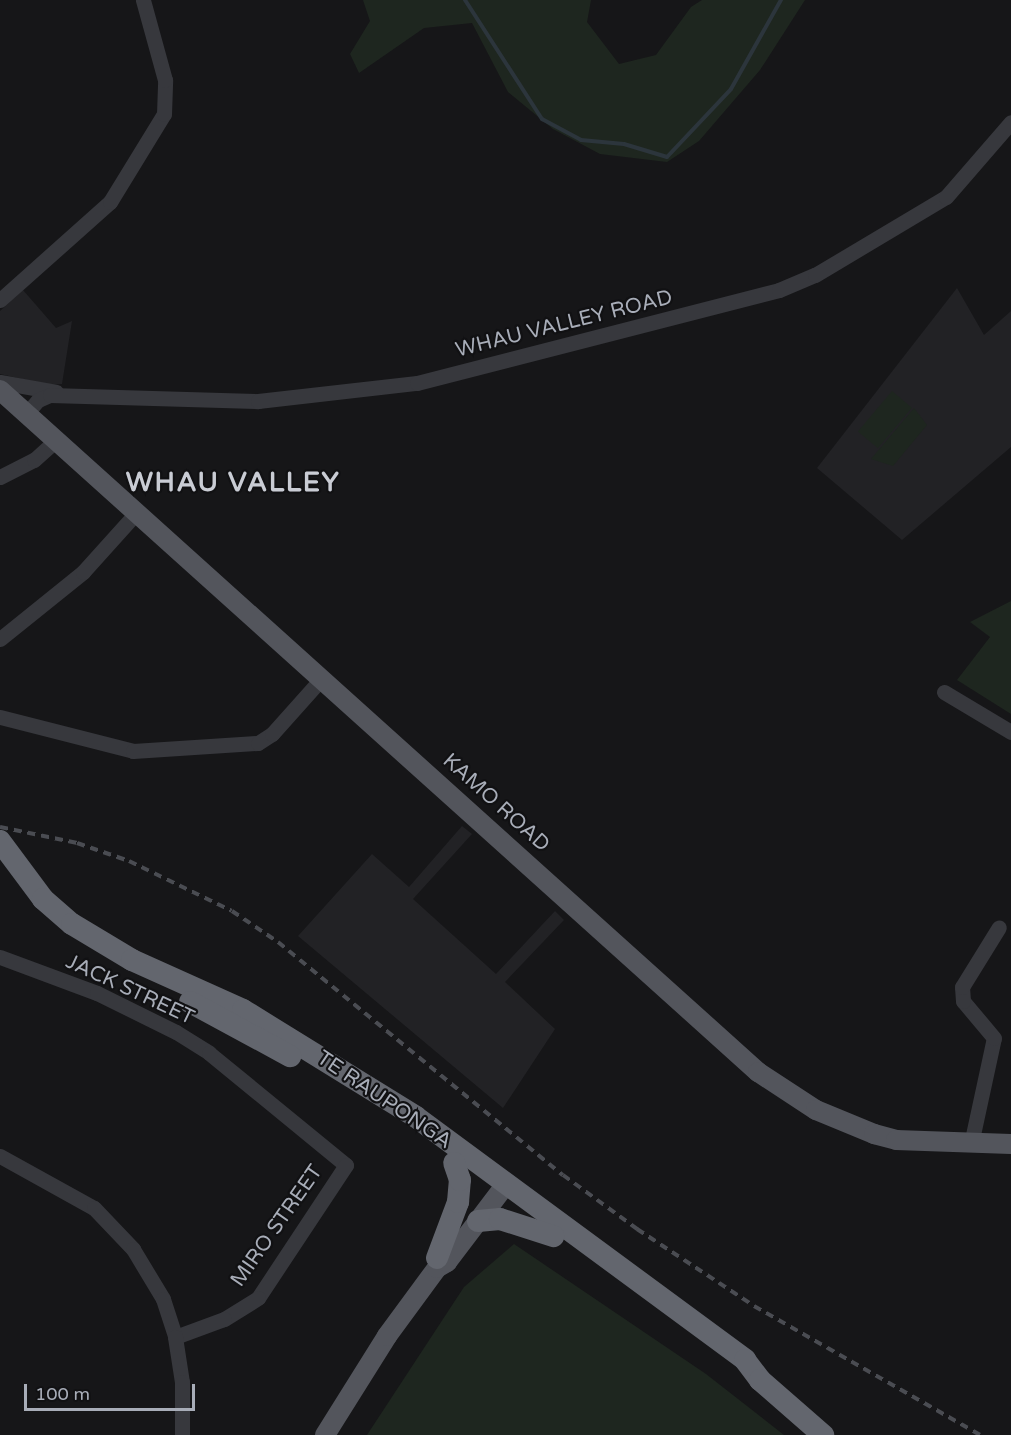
<!DOCTYPE html>
<style>
body{margin:0}
#map{position:relative;width:1011px;height:1435px;overflow:hidden;background:#161618;font-family:"Varela Round",sans-serif}
div>[style]{position:absolute}
.built>*{inset:0;background:#222225}
.green>*{inset:0;background:#1e261f;transform-origin:0 0}
.stream>*{height:4px;margin:-2px;padding:0 2px;transform-origin:2px;border-radius:2px;background:#2c353c}
.minor>*{height:15px;margin:-7.5px;padding:0 7.5px;transform-origin:7.5px;border-radius:7.5px;background:#37383d}
.major>*{height:20px;margin:-10px;padding:0 10px;transform-origin:10px;border-radius:10px;background:#53555c}
.highway>*{height:22px;margin:-11px;padding:0 11px;transform-origin:11px;border-radius:11px;background:#63666e}
.rail>*{height:4px;margin-top:-2px;transform-origin:0;background:repeating-linear-gradient(90deg,#4a4c52 0 8px,transparent 0 14px)}
span{translate:-50% -50%;white-space:nowrap;text-align:center;line-height:1.15;-webkit-text-stroke:4.5px #111113;paint-order:stroke}
.street-label{font-size:21px;color:#a8adb8}
.district-label{font-size:27px;color:#c9ccd4;font-weight:700;letter-spacing:1.5px}
.scale{position:absolute;left:24px;top:1384px;width:171px;height:27px;box-sizing:border-box;border:3px solid #a8adb8;border-top:0;padding-left:8px;font-size:18px;line-height:21px;white-space:nowrap;color:#a8adb8;-webkit-text-stroke:4px #111113;paint-order:stroke}
</style>
<div id="map">
<div class="built">
<div style="clip-path:polygon(957px 288px,984px 335px,1011px 311px,1011px 447px,902px 540px,817px 468px)"></div>
<div style="clip-path:polygon(23px 290px,56px 328px,72px 321px,62px 384px,49px 385px,0 374px,0 311px)"></div>
<div style="clip-path:polygon(462px 826px,472px 834px,413px 899px,496px 974px,555px 911px,564px 920px,505px 982px,555px 1029px,503px 1108px,298px 936px,372px 854px,409px 887px)"></div>
</div>
<div class="green">
<div style="clip-path:polygon(363px 0,591px 0,587px 22px,619px 64px,656px 55px,691px 7px,702px 0,805px 0,760px 70px,699px 141px,667px 162px,600px 154px,553px 129px,508px 92px,472px 23px,424px 28px,359px 73px,350px 54px,370px 21px)"></div>
<div style="left:892px;top:391px;width:26px;height:53px;rotate:40deg"></div>
<div style="clip-path:polygon(914px 408px,927px 425px,893px 466px,871px 459px)"></div>
<div style="clip-path:polygon(1011px 601px,1011px 714px,957px 680px,990px 637px,970px 622px)"></div>
<div style="clip-path:polygon(514px 1244px,706px 1374px,784px 1435px,367px 1435px,464px 1287px)"></div>
</div>
<div class="stream">
<div style="left:465px;top:0;width:142px;rotate:57.1deg"></div>
<div style="left:542px;top:119px;width:44px;rotate:28.3deg"></div>
<div style="left:581px;top:140px;width:43px;rotate:5.3deg"></div>
<div style="left:624px;top:144px;width:45px;rotate:16.8deg"></div>
<div style="left:667px;top:157px;width:93px;rotate:-46.7deg"></div>
<div style="left:731px;top:89px;width:102px;rotate:-60.7deg"></div>
</div>
<div class="minor">
<div style="left:0;top:300px;width:147px;rotate:-41.7deg"></div>
<div style="left:110px;top:202px;width:103px;rotate:-58.5deg"></div>
<div style="left:164px;top:114px;width:34px;rotate:-88deg"></div>
<div style="left:165px;top:80px;width:83px;rotate:-105.4deg"></div>
<div style="left:0;top:382px;width:57px;rotate:10.1deg"></div>
<div style="left:27px;top:413px;width:17px;rotate:-50deg"></div>
<div style="left:38px;top:400px;width:13px;rotate:-23deg"></div>
<div style="left:50px;top:395px;width:208px;rotate:1.7deg"></div>
<div style="left:258px;top:401px;width:160px;rotate:-6.5deg"></div>
<div style="left:417px;top:383px;width:374px;rotate:-14.4deg"></div>
<div style="left:779px;top:290px;width:39px;rotate:-23deg"></div>
<div style="left:815px;top:275px;width:152px;rotate:-30.8deg"></div>
<div style="left:946px;top:197px;width:99px;rotate:-49.1deg"></div>
<div style="left:0;top:477px;width:38px;rotate:-27deg"></div>
<div style="left:34px;top:460px;width:30px;rotate:-42deg"></div>
<div style="left:0;top:639px;width:107px;rotate:-38.9deg"></div>
<div style="left:83px;top:572px;width:81px;rotate:-48deg"></div>
<div style="left:944px;top:692px;width:78px;rotate:30.8deg"></div>
<div style="left:0;top:717px;width:137px;rotate:14.3deg"></div>
<div style="left:133px;top:751px;width:125px;rotate:-3.7deg"></div>
<div style="left:258px;top:743px;width:17px;rotate:-33deg"></div>
<div style="left:272px;top:734px;width:75px;rotate:-48.2deg"></div>
<div style="left:0;top:957px;width:103px;rotate:20.4deg"></div>
<div style="left:97px;top:993px;width:88px;rotate:26.3deg"></div>
<div style="left:176px;top:1032px;width:39px;rotate:32deg"></div>
<div style="left:209px;top:1053px;width:177px;rotate:39.3deg"></div>
<div style="left:346px;top:1165px;width:159px;rotate:123.5deg"></div>
<div style="left:258px;top:1298px;width:40px;rotate:148deg"></div>
<div style="left:224px;top:1319px;width:52px;rotate:159.8deg"></div>
<div style="left:971px;top:1144px;width:108px;rotate:-77.8deg"></div>
<div style="left:994px;top:1038px;width:48px;rotate:-130deg"></div>
<div style="left:963px;top:1001px;width:14px;rotate:-94deg"></div>
<div style="left:962px;top:987px;width:70px;rotate:-58.3deg"></div>
<div style="left:0;top:1156px;width:107px;rotate:29deg"></div>
<div style="left:94px;top:1208px;width:57px;rotate:46.4deg"></div>
<div style="left:133px;top:1249px;width:58px;rotate:59deg"></div>
<div style="left:163px;top:1299px;width:40px;rotate:72deg"></div>
<div style="left:175px;top:1337px;width:46px;rotate:81.2deg"></div>
<div style="left:182px;top:1382px;width:53px;rotate:90deg"></div>
</div>
<div class="major">
<div style="left:0;top:390px;width:1020px;rotate:41.98deg"></div>
<div style="left:758px;top:1072px;width:69px;rotate:33.2deg"></div>
<div style="left:816px;top:1110px;width:63px;rotate:22.5deg"></div>
<div style="left:874px;top:1134px;width:23px;rotate:15deg"></div>
<div style="left:896px;top:1140px;width:115px;rotate:2deg"></div>
<div style="left:325px;top:1435px;width:117px;rotate:-57.9deg"></div>
<div style="left:387px;top:1336px;width:84px;rotate:-53.7deg"></div>
<div style="left:437px;top:1268px;width:12px;rotate:-31deg"></div>
<div style="left:447px;top:1262px;width:99px;rotate:-52.8deg"></div>
</div>
<div class="highway">
<div style="left:0;top:841px;width:72px;rotate:53.4deg"></div>
<div style="left:43px;top:899px;width:38px;rotate:41deg"></div>
<div style="left:72px;top:924px;width:70px;rotate:31deg"></div>
<div style="left:132px;top:960px;width:122px;rotate:24.2deg"></div>
<div style="left:243px;top:1010px;width:203px;rotate:31.7deg"></div>
<div style="left:416px;top:1117px;width:409px;rotate:36.4deg"></div>
<div style="left:745px;top:1360px;width:25px;rotate:53deg"></div>
<div style="left:760px;top:1380px;width:84px;rotate:41.1deg"></div>
<div style="left:190px;top:1002px;width:114px;rotate:28.4deg"></div>
<div style="left:478px;top:1221px;width:22px;rotate:-5deg"></div>
<div style="left:500px;top:1219px;width:56px;rotate:17.8deg"></div>
<div style="left:437px;top:1258px;width:60px;rotate:-69.4deg"></div>
<div style="left:458px;top:1202px;width:22px;rotate:-85deg"></div>
<div style="left:460px;top:1180px;width:18px;rotate:-109deg"></div>
</div>
<div class="rail">
<div style="left:0;top:827px;width:79px;rotate:11.7deg"></div>
<div style="left:77px;top:843px;width:55px;rotate:19.1deg"></div>
<div style="left:129px;top:861px;width:114px;rotate:25.9deg"></div>
<div style="left:232px;top:911px;width:55px;rotate:34deg"></div>
<div style="left:278px;top:942px;width:368px;rotate:39.3deg"></div>
<div style="left:563px;top:1175px;width:92px;rotate:36.1deg"></div>
<div style="left:637px;top:1229px;width:140px;rotate:33.3deg"></div>
<div style="left:754px;top:1306px;width:260px;rotate:29.7deg"></div>
</div>
<div class="street-label">
<span style="left:564px;top:324px;rotate:-14deg">WHAU VALLEY ROAD</span>
<span style="left:496px;top:803px;rotate:42deg">KAMO ROAD</span>
<span style="left:130px;top:990px;rotate:25deg">JACK STREET</span>
<span style="left:384px;top:1100px;rotate:34deg">TE RAUPONGA</span>
<span style="left:277px;top:1226px;rotate:-55deg">MIRO STREET</span>
</div>
<div class="district-label">
<span style="left:233px;top:483px">WHAU VALLEY</span>
</div>
<div class="scale">100 m</div>
</div>
